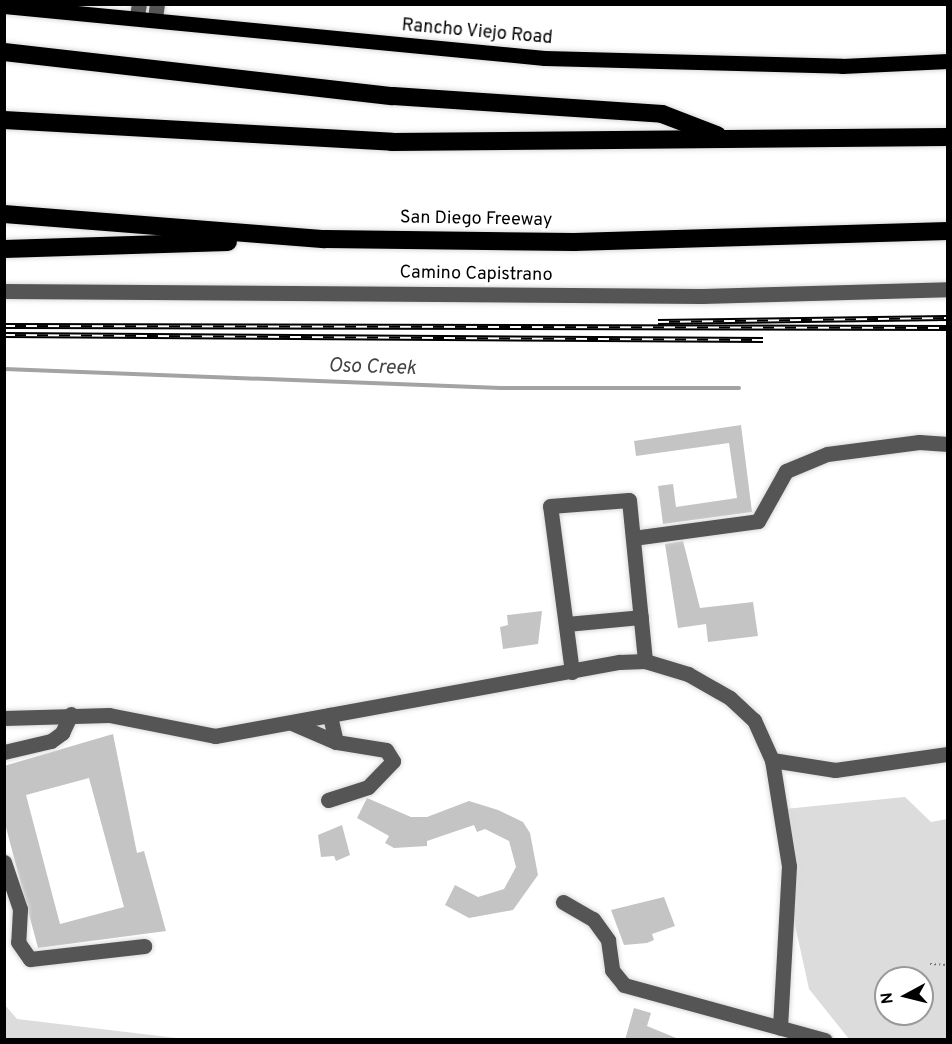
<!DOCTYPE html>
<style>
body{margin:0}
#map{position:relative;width:952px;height:1044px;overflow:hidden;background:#fff;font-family:Overpass,sans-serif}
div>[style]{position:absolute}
.green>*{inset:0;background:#dcdcdc}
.stream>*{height:4px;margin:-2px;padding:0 2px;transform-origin:2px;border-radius:2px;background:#a3a3a3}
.building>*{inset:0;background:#c4c4c4}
.path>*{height:2px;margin-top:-1px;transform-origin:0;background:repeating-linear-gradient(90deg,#777 0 1.5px,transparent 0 4.5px)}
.roads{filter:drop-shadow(0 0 2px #dbdbdb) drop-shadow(0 0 2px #dbdbdb)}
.minor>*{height:15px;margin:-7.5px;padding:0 7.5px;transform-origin:7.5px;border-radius:7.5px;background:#555}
.major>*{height:15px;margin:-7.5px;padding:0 7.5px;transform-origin:7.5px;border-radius:7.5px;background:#000}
.highway>*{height:18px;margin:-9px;padding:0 9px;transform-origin:9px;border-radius:9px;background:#000}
.rail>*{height:6px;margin-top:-3px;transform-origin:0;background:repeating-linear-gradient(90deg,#fff 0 11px,#000 0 22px);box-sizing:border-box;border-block:2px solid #000}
span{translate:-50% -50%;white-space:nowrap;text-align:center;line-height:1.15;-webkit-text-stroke:4.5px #fff;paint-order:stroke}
.street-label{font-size:18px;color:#000}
.water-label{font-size:20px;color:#444;font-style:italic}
.frame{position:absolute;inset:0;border:6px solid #000;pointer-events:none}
.north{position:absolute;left:874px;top:966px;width:60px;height:60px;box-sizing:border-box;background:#fff;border:2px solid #999;border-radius:50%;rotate:263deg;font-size:16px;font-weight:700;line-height:24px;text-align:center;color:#000}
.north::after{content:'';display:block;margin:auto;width:21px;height:27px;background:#000;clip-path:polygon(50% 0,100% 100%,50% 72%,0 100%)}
</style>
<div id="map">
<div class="green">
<div style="clip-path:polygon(evenodd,905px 797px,931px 822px,947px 819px,947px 1039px,849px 1039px,809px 989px,793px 916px,785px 809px,905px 797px,886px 978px,922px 978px,922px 1014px,886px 1014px,886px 978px)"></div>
<div style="clip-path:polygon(5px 1005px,17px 1019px,185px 1039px,5px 1039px)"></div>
</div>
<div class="stream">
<div style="left:4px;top:369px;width:497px;rotate:2.2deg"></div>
<div style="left:501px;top:388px;width:238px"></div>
</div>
<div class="building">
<div style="clip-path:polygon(741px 425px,752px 512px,663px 524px,658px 486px,673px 484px,676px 507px,737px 498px,729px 443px,636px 456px,634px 441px)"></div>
<div style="clip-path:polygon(683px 541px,700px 608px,753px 602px,758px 636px,708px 642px,706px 624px,678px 628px,665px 544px)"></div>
<div style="clip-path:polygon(542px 611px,538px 644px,503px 649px,500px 627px,508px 625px,507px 615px)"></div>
<div style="clip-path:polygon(evenodd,113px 734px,137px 853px,144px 851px,166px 931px,38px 948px,4px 820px,4px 766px,113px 734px,89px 778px,124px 907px,60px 924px,26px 795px,89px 778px)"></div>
<div style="clip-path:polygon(367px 798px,411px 817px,427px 817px,469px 801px,498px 810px,523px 822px,530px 833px,538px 875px,513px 910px,469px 918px,445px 905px,455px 885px,478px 897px,504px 889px,516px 867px,509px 841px,485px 829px,477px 832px,474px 825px,427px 841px,427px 846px,394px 848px,385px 843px,389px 836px,357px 818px)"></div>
<div style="clip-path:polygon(342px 825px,350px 855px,336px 861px,334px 856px,321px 857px,318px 835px)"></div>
<div style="clip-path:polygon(664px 897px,675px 926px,652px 934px,654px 940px,647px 943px,624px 945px,611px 910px)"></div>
<div style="clip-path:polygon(634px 1008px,651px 1013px,647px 1026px,681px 1040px,625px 1040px)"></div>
</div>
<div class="path">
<div style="left:930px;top:964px;width:18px;rotate:3deg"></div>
</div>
<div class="roads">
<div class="minor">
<div style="left:137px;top:16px;width:12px;rotate:-81deg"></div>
<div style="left:155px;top:18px;width:14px;rotate:-82deg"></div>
<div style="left:4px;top:291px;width:698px;rotate:0.41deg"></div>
<div style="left:702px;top:296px;width:246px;rotate:-1.6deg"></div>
<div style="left:633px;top:538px;width:126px;rotate:-7.7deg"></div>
<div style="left:758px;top:521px;width:57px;rotate:-60.8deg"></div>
<div style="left:786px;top:471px;width:44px;rotate:-22.5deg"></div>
<div style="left:827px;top:454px;width:93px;rotate:-7.4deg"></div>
<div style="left:919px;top:442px;width:29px;rotate:4deg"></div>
<div style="left:566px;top:624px;width:75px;rotate:-5.3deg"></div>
<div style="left:572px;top:672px;width:167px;rotate:-97.5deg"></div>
<div style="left:550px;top:506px;width:79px;rotate:-4.3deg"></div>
<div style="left:629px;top:500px;width:162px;rotate:84.3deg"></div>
<div style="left:4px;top:718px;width:105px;rotate:-1.6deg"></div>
<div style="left:109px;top:715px;width:108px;rotate:11.2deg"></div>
<div style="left:215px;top:736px;width:411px;rotate:-10.4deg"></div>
<div style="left:619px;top:662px;width:26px;rotate:-2deg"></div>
<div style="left:645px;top:661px;width:45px;rotate:16.8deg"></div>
<div style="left:688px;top:674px;width:48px;rotate:29.7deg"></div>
<div style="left:730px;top:698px;width:33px;rotate:43deg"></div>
<div style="left:754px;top:720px;width:44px;rotate:65.8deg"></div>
<div style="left:772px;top:760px;width:107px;rotate:80.9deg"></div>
<div style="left:789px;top:866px;width:162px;rotate:93.2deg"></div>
<div style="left:292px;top:723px;width:48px;rotate:23.4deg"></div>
<div style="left:336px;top:742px;width:28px;rotate:-103deg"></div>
<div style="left:4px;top:752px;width:48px;rotate:-13.2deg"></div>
<div style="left:51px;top:741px;width:14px;rotate:-36deg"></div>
<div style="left:62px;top:733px;width:21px;rotate:-65deg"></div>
<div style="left:772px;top:760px;width:64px;rotate:9deg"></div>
<div style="left:835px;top:770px;width:114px;rotate:-8.1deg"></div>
<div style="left:328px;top:800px;width:42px;rotate:-18deg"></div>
<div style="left:368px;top:787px;width:36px;rotate:-46deg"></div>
<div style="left:393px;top:761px;width:13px;rotate:-122deg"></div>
<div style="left:386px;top:750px;width:51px;rotate:-170.9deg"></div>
<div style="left:4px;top:862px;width:50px;rotate:71.2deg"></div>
<div style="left:20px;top:909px;width:33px;rotate:93deg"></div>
<div style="left:18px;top:942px;width:21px;rotate:55deg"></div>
<div style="left:30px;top:959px;width:115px;rotate:-6.5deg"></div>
<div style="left:563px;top:902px;width:34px;rotate:30deg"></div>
<div style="left:593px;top:919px;width:26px;rotate:54deg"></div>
<div style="left:608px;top:940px;width:30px;rotate:82deg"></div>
<div style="left:612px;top:970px;width:19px;rotate:51deg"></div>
<div style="left:624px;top:985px;width:208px;rotate:15.3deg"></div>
</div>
<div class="major">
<div style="left:4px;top:6px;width:543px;rotate:5.49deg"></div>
<div style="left:545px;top:58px;width:297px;rotate:1.5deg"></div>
<div style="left:842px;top:66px;width:106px;rotate:-2.7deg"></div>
</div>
<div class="highway">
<div style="left:4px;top:52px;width:391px;rotate:6.5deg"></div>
<div style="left:393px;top:96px;width:270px;rotate:3.8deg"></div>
<div style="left:662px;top:114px;width:59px;rotate:20.9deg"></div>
<div style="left:4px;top:120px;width:389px;rotate:3.2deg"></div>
<div style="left:392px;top:142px;width:556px;rotate:-0.52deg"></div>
<div style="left:4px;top:214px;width:322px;rotate:4.5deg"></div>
<div style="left:325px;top:239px;width:249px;rotate:0.7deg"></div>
<div style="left:574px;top:242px;width:374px;rotate:-1.7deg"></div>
<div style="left:4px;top:249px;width:224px;rotate:-1.8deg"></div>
</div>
</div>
<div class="rail">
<div style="left:658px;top:322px;width:290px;rotate:-0.8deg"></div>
<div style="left:4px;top:326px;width:944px;rotate:0.12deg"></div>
<div style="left:4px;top:335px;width:759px;rotate:0.38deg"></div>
</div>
<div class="street-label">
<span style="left:477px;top:33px;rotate:5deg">Rancho Viejo Road</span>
<span style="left:476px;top:220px;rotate:1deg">San Diego Freeway</span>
<span style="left:476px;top:275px;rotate:1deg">Camino Capistrano</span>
</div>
<div class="water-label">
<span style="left:372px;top:368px;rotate:2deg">Oso Creek</span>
</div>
<div class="frame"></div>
<div class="north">N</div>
</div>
